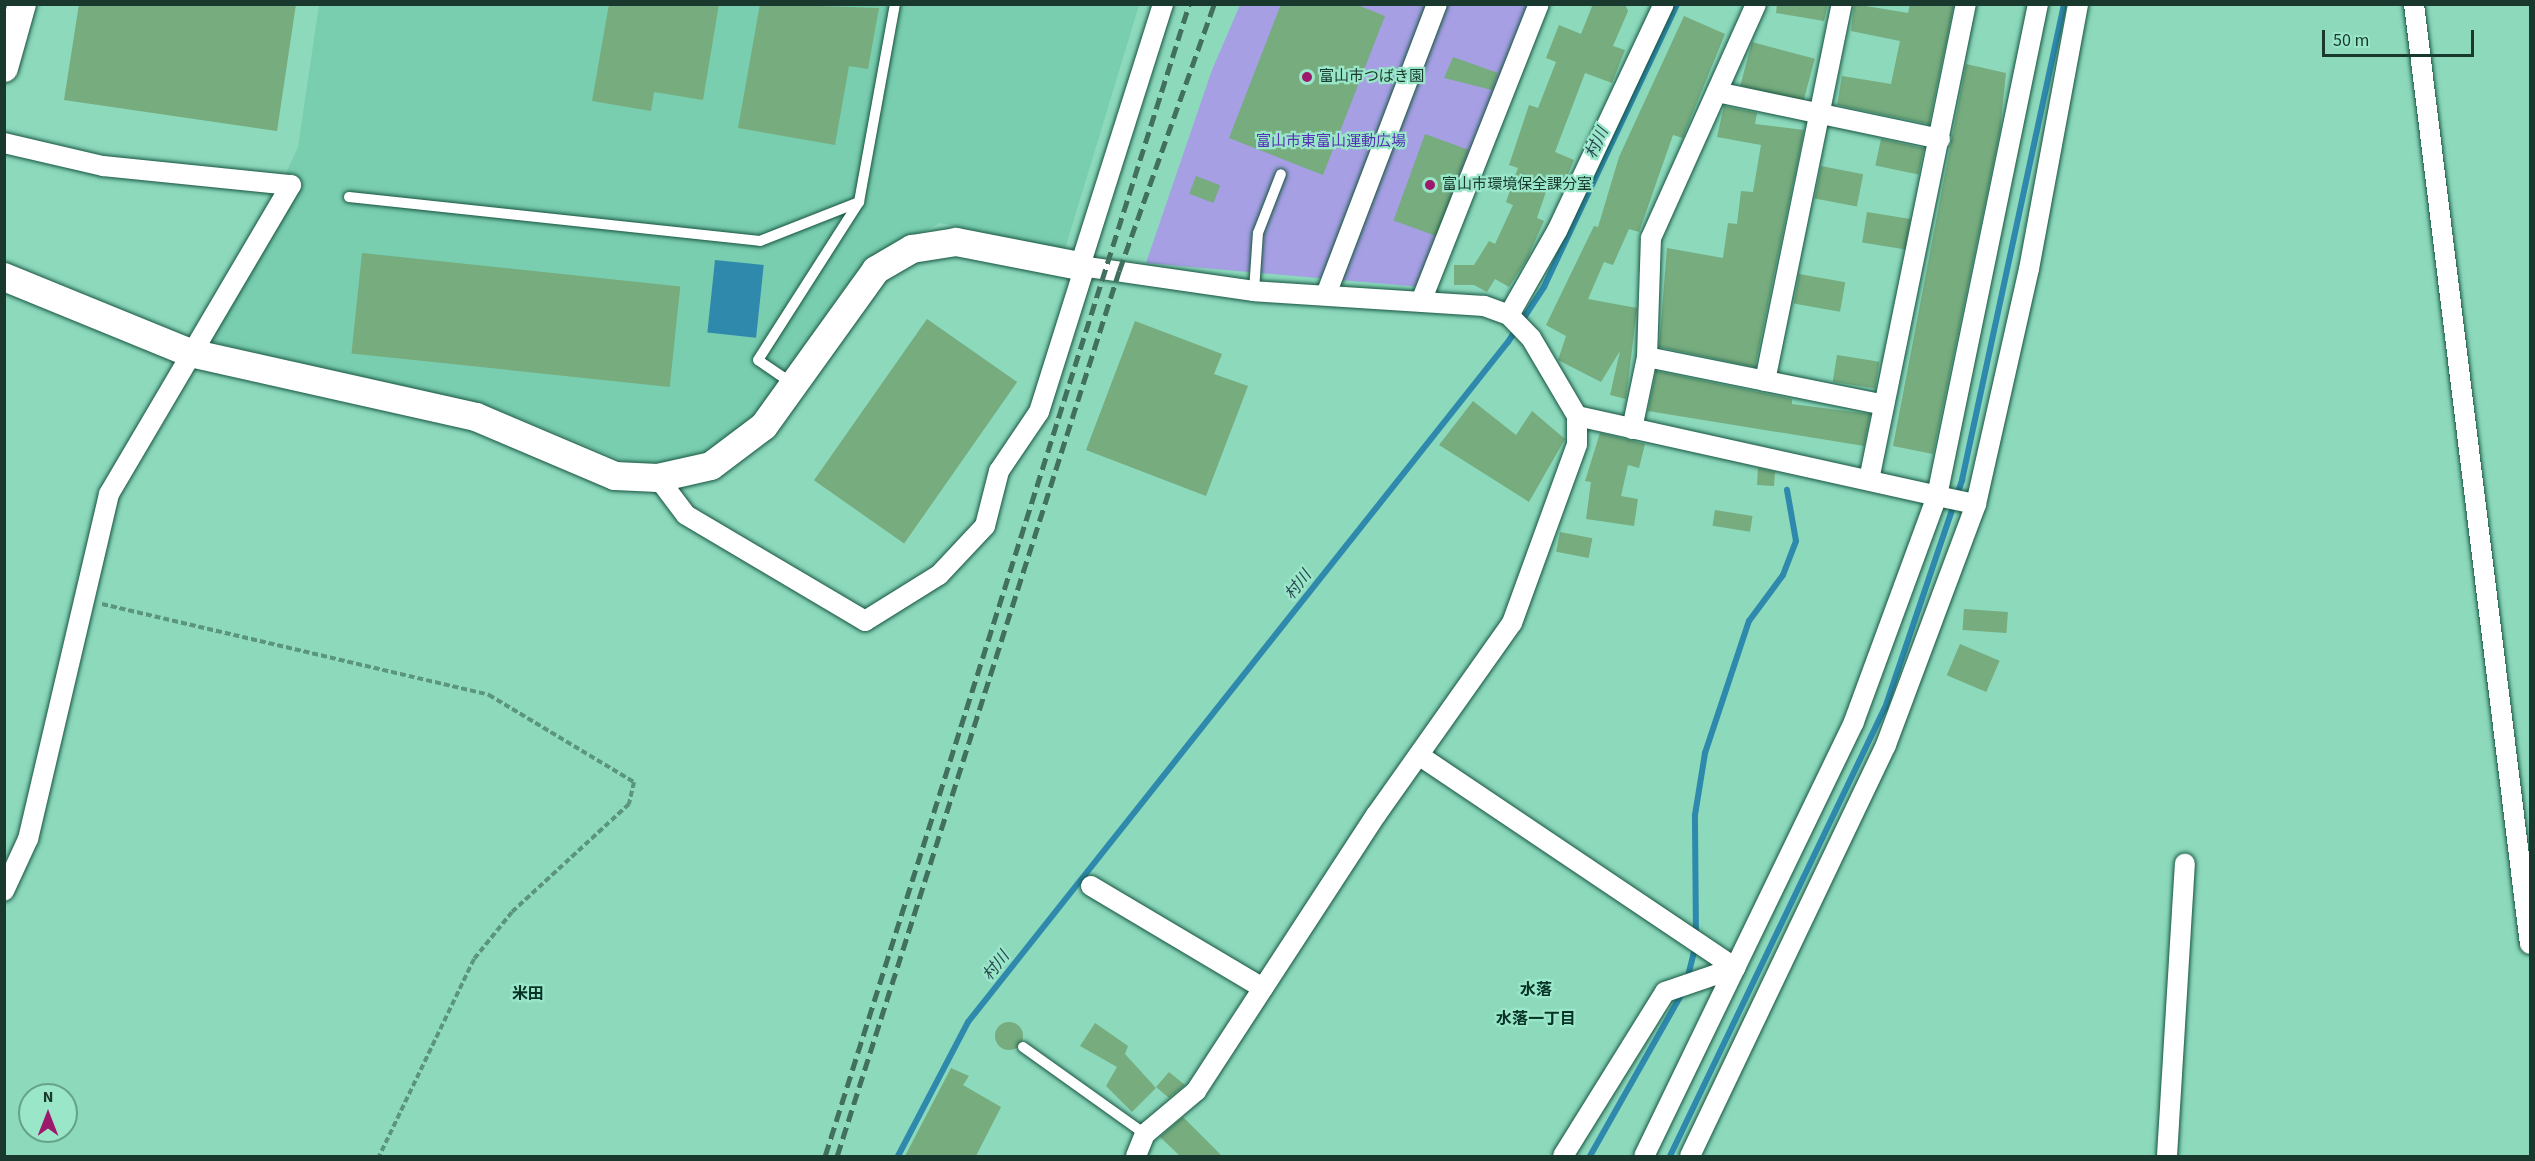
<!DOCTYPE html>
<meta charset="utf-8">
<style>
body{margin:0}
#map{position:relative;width:2535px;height:1161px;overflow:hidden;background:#8cd9bc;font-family:"Source Sans 3","Noto Sans JP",sans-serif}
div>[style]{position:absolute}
.built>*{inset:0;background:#79ceaf}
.green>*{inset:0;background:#a69fe4}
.water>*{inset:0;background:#2e89ad;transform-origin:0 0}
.stream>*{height:6px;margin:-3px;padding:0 3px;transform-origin:3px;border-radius:3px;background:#2e89ad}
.building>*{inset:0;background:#76ac7e;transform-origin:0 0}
.round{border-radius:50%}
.path>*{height:4px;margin-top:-2px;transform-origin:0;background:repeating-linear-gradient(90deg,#5b9580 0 6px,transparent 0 9px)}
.roads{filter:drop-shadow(0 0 2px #175441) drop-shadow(0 0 2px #175441)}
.lane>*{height:10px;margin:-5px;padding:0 5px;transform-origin:5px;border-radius:5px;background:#fff}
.street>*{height:20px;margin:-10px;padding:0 10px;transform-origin:10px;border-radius:10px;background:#fff}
.secondary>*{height:28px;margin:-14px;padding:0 14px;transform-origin:14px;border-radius:14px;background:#fff}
.rail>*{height:4.5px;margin-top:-2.25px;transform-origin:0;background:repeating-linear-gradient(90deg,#41705f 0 12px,transparent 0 18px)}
.dots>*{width:16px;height:16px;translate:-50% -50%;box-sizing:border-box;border:3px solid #99e6c9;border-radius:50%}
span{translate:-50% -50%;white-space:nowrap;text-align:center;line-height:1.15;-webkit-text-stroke:4.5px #99e6c9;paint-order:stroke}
.poi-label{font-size:15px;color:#19392e}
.left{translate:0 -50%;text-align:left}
.park-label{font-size:15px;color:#5732b7}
.water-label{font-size:16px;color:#2a4551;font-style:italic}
.neighbourhood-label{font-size:16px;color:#063225;font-weight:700}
.frame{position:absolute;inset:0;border:6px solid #19392e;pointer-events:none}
.north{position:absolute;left:18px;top:1083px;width:60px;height:60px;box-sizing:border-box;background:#99e6c9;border:2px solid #66a18b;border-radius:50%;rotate:0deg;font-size:16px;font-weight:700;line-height:24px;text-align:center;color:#19392e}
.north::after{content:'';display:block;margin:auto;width:21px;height:27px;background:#9d196c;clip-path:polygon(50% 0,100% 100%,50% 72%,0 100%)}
.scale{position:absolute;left:2322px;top:30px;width:152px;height:27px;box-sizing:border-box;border:3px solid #19392e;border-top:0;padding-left:8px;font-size:18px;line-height:21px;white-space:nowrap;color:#19392e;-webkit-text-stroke:4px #99e6c9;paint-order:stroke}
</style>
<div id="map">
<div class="built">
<div style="clip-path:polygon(319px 5px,1139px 5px,1065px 249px,940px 223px,883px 254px,845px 287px,752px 418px,715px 449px,661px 463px,627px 462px,489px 406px,209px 341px,298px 147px)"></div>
</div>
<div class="green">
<div style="clip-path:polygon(1240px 5px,1533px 5px,1421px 287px,1146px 263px,1212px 70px)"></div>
</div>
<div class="water">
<div style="left:715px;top:260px;width:49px;height:73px;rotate:6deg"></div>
</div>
<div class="stream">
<div style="left:1696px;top:937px;width:122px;rotate:-90.5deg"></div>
<div style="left:1695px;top:815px;width:63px;rotate:-80.8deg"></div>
<div style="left:1705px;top:753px;width:139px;rotate:-71.6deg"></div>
<div style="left:1749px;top:621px;width:57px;rotate:-53.5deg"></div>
<div style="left:1783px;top:575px;width:36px;rotate:-69deg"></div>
<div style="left:1796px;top:541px;width:52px;rotate:-100deg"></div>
<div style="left:1687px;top:980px;width:34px;rotate:-76deg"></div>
<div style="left:898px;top:1156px;width:151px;rotate:-62.4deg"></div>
<div style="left:968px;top:1022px;width:868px;rotate:-51.55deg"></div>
<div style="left:1508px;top:342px;width:66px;rotate:-56.8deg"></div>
<div style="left:1544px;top:287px;width:313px;rotate:-64.8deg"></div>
<div style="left:1590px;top:1156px;width:191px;rotate:-60.5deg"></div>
<div style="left:1670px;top:1156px;width:497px;rotate:-64.4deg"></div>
<div style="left:1885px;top:708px;width:241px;rotate:-71.3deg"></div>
<div style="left:1962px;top:480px;width:487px;rotate:-77.9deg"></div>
</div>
<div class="building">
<div style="clip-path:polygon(79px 4px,296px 4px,277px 131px,64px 100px)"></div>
<div style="clip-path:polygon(609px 4px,719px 4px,703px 100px,654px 92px,651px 111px,592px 101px)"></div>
<div style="clip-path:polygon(760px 4px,879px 8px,868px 69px,849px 66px,835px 145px,738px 128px)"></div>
<div style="clip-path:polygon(1281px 4px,1355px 4px,1385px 16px,1323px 175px,1229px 138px)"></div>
<div style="clip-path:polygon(1593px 4px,1625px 4px,1628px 11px,1613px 46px,1625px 50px,1612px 83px,1585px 73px,1555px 152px,1574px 160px,1566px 179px,1552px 174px,1537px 218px,1544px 221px,1527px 259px,1509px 287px,1495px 279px,1487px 292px,1474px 285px,1454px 285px,1454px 265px,1474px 265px,1489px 241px,1495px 244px,1513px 205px,1506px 202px,1518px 168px,1509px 165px,1529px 105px,1538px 108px,1556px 62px,1546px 58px,1559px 25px,1581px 34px)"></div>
<div style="clip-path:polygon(1777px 4px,1828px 4px,1824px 21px,1776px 13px)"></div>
<div style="clip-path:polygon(1854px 4px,1908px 13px,1910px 4px,1954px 4px,1929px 124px,1837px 105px,1842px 76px,1891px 84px,1900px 41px,1851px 31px)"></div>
<div style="clip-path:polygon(1684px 16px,1725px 34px,1685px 132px,1683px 138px,1673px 135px,1639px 232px,1629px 229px,1613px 265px,1604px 262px,1588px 299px,1637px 308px,1626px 399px,1610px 395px,1620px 351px,1601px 382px,1558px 360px,1566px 336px,1546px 325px,1594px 226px,1598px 227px,1619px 157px)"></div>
<div style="left:1752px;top:42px;width:65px;height:45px;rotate:15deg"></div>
<div style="clip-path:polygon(1453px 57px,1498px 73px,1492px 90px,1444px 78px)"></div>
<div style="clip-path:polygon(1966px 64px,2006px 73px,2000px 131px,1933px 454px,1893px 446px)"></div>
<div style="clip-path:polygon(1724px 106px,1757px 113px,1755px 124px,1804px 130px,1755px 367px,1659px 347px,1667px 248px,1723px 258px,1728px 223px,1737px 224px,1741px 191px,1753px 192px,1761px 145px,1717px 137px)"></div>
<div style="left:1425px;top:134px;width:46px;height:92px;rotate:20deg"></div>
<div style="left:1881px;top:139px;width:44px;height:27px;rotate:12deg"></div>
<div style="left:1821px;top:166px;width:43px;height:33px;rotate:11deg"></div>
<div style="left:1196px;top:176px;width:26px;height:19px;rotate:21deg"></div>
<div style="left:1867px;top:212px;width:44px;height:31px;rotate:9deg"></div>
<div style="left:362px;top:253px;width:320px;height:101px;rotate:6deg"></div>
<div style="left:1799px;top:274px;width:47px;height:30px;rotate:10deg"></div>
<div style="left:927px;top:319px;width:110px;height:197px;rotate:35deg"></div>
<div style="clip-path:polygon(1135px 321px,1222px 354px,1214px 374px,1248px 386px,1206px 496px,1086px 450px)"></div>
<div style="left:1837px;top:355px;width:43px;height:27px;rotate:9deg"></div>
<div style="clip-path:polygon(1656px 371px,1792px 399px,1792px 404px,1870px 414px,1864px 446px,1648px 411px)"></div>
<div style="clip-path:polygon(1473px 401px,1516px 435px,1532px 411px,1565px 439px,1529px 502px,1439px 445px)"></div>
<div style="clip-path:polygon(1600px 433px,1645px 444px,1639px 468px,1628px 465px,1621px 496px,1638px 499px,1634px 526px,1586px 519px,1591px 482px,1585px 481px)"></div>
<div style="clip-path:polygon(1758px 468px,1775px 472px,1774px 486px,1757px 485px)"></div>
<div style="left:1715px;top:510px;width:38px;height:16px;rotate:9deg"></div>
<div style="left:1560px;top:532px;width:33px;height:20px;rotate:11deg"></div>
<div style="left:1964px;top:609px;width:44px;height:21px;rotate:4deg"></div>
<div style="left:1960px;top:644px;width:43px;height:34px;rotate:23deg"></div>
<div class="round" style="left:995px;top:1022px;width:28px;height:28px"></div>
<div style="clip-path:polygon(1095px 1023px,1128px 1046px,1125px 1054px,1156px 1088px,1132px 1112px,1106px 1086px,1117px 1067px,1080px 1046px)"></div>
<div style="clip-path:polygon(951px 1068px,969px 1076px,963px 1085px,1001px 1107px,976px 1156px,905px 1156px)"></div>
<div style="clip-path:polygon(1169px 1072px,1185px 1085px,1169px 1098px,1156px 1087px)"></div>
<div style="clip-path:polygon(1183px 1117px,1222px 1156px,1180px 1156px,1160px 1137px)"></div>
</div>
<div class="path">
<div style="left:102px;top:604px;width:398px;rotate:13.2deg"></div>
<div style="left:489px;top:695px;width:169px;rotate:31deg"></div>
<div style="left:634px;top:782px;width:23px;rotate:103deg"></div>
<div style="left:629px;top:804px;width:159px;rotate:137.3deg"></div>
<div style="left:512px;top:912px;width:60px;rotate:129deg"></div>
<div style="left:474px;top:959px;width:219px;rotate:115.7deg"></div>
</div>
<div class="roads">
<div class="lane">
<div style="left:349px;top:197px;width:413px;rotate:6.1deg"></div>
<div style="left:760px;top:241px;width:106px;rotate:-21.5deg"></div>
<div style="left:859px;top:202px;width:201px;rotate:-79.7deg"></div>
<div style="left:1254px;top:291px;width:58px;rotate:-86.1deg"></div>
<div style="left:1258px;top:233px;width:63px;rotate:-68.7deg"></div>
<div style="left:793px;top:384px;width:42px;rotate:-145.6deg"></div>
<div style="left:758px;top:360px;width:188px;rotate:-57.4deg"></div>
<div style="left:1023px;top:1047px;width:150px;rotate:35.5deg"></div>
</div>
<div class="street">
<div style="left:2038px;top:4px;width:502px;rotate:101.6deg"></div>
<div style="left:1937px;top:496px;width:40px;rotate:12deg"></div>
<div style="left:1976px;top:504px;width:241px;rotate:-77.3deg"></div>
<div style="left:2029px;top:269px;width:269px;rotate:-79.5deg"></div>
<div style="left:2414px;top:4px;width:947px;rotate:82.97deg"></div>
<div style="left:1717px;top:92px;width:228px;rotate:11.9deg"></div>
<div style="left:4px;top:143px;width:102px;rotate:13.1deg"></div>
<div style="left:103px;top:166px;width:189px;rotate:5.8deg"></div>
<div style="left:291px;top:185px;width:359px;rotate:120.5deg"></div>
<div style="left:109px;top:494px;width:354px;rotate:103.2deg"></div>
<div style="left:28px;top:839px;width:57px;rotate:114.8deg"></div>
<div style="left:1327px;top:292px;width:308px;rotate:-69.1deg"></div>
<div style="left:1422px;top:299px;width:317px;rotate:-68.4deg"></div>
<div style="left:1509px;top:315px;width:97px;rotate:-60.3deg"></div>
<div style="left:1557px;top:231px;width:251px;rotate:-64.8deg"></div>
<div style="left:1647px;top:357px;width:242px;rotate:11.4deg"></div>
<div style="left:1765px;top:381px;width:385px;rotate:-78.5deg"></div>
<div style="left:1577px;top:416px;width:369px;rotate:12.5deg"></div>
<div style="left:1937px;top:496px;width:241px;rotate:110.2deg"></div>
<div style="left:1854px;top:722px;width:482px;rotate:115.8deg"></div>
<div style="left:1632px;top:429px;width:74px;rotate:-78.2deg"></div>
<div style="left:1647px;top:357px;width:119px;rotate:-88.1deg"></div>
<div style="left:1651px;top:238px;width:256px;rotate:-65.8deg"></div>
<div style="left:658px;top:478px;width:46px;rotate:52.9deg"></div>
<div style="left:686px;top:515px;width:208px;rotate:30.6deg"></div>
<div style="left:865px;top:621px;width:87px;rotate:-31.9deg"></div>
<div style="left:939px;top:575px;width:67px;rotate:-46.8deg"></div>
<div style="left:985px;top:526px;width:57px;rotate:-75.7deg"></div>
<div style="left:999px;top:471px;width:71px;rotate:-55.9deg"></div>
<div style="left:1039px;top:412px;width:153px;rotate:-72.5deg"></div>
<div style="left:1869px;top:480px;width:486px;rotate:-78.5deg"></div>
<div style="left:1420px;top:756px;width:380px;rotate:33.9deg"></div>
<div style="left:1735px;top:968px;width:74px;rotate:161.1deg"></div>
<div style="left:1665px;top:992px;width:193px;rotate:121.9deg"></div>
<div style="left:1091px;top:886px;width:200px;rotate:30.7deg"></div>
<div style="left:1136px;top:1156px;width:24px;rotate:-68deg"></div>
<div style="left:1145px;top:1134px;width:67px;rotate:-40.1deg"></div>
<div style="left:1196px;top:1091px;width:330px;rotate:-56.9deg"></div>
<div style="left:1376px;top:815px;width:235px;rotate:-54.7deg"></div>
<div style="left:1512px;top:623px;width:190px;rotate:-70deg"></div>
<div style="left:1577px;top:444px;width:28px;rotate:-90deg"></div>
<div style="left:1577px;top:416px;width:91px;rotate:-120.5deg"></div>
<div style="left:1531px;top:338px;width:32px;rotate:-134deg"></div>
<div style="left:1509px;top:315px;width:27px;rotate:-160deg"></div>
<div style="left:1484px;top:306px;width:230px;rotate:-176.3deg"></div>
<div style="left:1254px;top:291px;width:176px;rotate:-171.8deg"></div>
<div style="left:1080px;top:266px;width:275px;rotate:-72.4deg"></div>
<div style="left:1690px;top:1156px;width:455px;rotate:-64.5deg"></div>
<div style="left:1886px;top:745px;width:257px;rotate:-69.5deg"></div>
<div style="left:2167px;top:1156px;width:293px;rotate:-86.5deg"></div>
</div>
<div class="secondary">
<div style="left:4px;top:68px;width:66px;rotate:-74.3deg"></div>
<div style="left:4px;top:277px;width:201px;rotate:22.2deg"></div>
<div style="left:190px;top:353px;width:293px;rotate:12.6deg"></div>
<div style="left:476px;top:417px;width:151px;rotate:23deg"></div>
<div style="left:615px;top:476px;width:43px;rotate:2.7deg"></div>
<div style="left:658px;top:478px;width:54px;rotate:-12.8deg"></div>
<div style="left:711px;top:466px;width:66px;rotate:-37deg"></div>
<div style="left:764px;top:426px;width:192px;rotate:-54.3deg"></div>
<div style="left:876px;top:270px;width:42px;rotate:-30.3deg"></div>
<div style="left:912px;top:249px;width:45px;rotate:-9deg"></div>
<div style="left:956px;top:242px;width:126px;rotate:11deg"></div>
</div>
</div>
<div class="rail">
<div style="left:825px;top:1156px;width:1208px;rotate:-72.46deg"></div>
<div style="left:837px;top:1156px;width:929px;rotate:-72.33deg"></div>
<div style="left:1119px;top:271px;width:283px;rotate:-70.4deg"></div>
</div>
<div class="dots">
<div style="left:1307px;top:77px;background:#9d196c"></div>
<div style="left:1430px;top:185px;background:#9d196c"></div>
</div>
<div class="poi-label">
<span class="left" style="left:1319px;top:77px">富山市つばき園</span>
<span class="left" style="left:1442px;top:185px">富山市環境保全課分室</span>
</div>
<div class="park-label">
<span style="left:1331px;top:142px">富山市東富山運動広場</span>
</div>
<div class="water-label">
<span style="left:1597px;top:143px;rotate:-65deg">村川</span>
<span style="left:1298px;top:585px;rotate:-52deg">村川</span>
<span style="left:996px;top:966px;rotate:-52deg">村川</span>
</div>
<div class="neighbourhood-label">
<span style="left:1536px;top:990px">水落</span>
<span style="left:528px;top:994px">米田</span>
<span style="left:1536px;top:1019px">水落一丁目</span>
</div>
<div class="frame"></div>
<div class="north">N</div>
<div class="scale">50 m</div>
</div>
